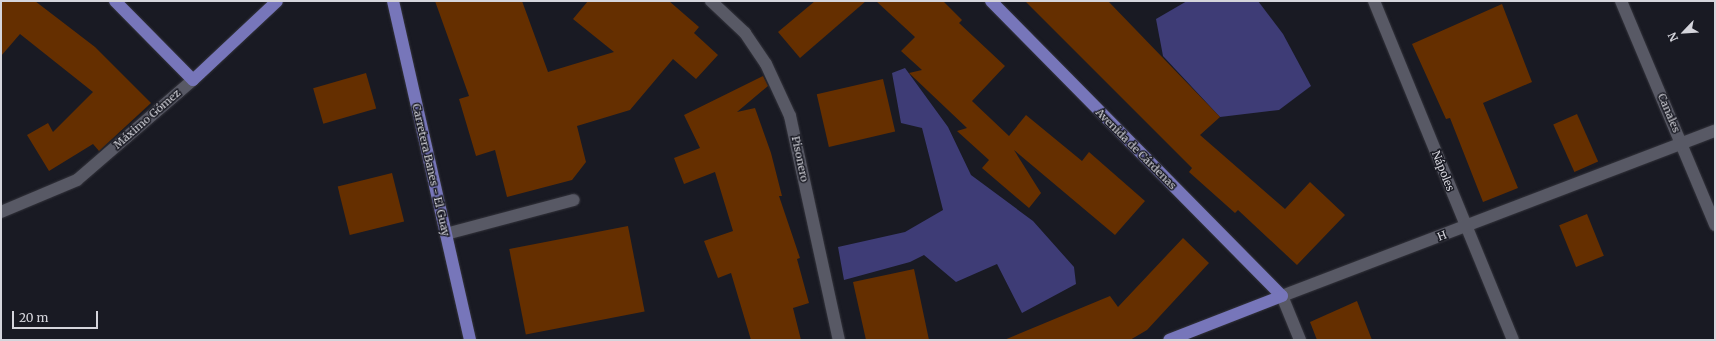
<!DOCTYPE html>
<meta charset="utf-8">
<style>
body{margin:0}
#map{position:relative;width:1716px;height:341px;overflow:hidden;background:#191a23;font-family:Merriweather,serif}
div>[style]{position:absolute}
.forest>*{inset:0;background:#3e3c76}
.building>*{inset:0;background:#652f00;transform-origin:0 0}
.roads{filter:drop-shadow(0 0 1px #33333b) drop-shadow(0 0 1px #33333b)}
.minor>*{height:12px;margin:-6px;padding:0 6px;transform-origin:6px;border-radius:6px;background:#585965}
.major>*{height:12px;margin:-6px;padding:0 6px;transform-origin:6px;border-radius:6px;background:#7776ba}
span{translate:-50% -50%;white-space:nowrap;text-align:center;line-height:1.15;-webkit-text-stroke:3px #191a23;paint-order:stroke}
.street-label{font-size:11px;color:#d5d5dc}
.frame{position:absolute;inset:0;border:2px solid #d5d5dc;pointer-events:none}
.north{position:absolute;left:1664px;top:12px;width:40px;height:40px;-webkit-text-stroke:3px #191a23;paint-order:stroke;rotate:245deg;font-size:11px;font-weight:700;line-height:16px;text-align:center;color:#d5d5dc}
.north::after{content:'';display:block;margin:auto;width:14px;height:18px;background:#d5d5dc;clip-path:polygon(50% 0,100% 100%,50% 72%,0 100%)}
.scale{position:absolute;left:12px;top:311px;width:86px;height:18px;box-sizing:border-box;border:2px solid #d5d5dc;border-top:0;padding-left:5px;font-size:12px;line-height:14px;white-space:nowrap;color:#d5d5dc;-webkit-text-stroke:3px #191a23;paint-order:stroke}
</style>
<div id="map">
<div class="forest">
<div style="clip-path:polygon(1187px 1px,1258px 1px,1283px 34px,1311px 86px,1279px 110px,1220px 117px,1163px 56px,1156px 19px)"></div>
<div style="clip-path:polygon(905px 68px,948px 127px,971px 175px,1033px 221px,1074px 267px,1076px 284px,1022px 313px,997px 264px,956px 282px,924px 255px,910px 262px,844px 280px,838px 247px,905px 232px,943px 210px,922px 128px,901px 123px,892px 73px)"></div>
</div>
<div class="building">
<div style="clip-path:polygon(1px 1px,35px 1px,95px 47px,151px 103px,99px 151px,93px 144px,49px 171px,27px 135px,48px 123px,53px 132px,93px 92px,20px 34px,1px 56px)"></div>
<div style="clip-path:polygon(435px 1px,522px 1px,548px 72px,614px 52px,573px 19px,588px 1px,669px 1px,699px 27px,694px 33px,718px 55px,696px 79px,673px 59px,630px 110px,577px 126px,586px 162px,572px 180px,507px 197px,495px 150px,476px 156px,459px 99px,469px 96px)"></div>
<div style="clip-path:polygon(815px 1px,866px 1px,800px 58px,778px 32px)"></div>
<div style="clip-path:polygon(876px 1px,943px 1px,962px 20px,959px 23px,1005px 66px,972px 101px,1009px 136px,1026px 115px,1082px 161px,1089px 152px,1145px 201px,1115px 235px,1014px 150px,1041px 193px,1029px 208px,982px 168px,989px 160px,957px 131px,967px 128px,909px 73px,922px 70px,901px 51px,915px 37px)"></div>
<div style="clip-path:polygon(1025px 1px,1108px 1px,1220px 117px,1200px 135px,1285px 209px,1310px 182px,1345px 215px,1297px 265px,1238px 210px,1235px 213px,1189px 172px,1192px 168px)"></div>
<div style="clip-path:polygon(1502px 4px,1532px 82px,1483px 103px,1518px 188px,1483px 202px,1450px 118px,1446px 119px,1412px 44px)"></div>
<div style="left:366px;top:73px;width:37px;height:55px;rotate:74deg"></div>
<div style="clip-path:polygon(763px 76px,768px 86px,737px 112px,755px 108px,771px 153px,782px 196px,779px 196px,800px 258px,797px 259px,809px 303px,793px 308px,801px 340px,751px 340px,731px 273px,718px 278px,704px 241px,733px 231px,715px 172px,684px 184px,674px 158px,700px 148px,684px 115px)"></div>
<div style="left:883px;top:79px;width:54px;height:68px;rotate:77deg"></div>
<div style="left:1577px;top:114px;width:52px;height:26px;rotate:66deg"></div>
<div style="left:392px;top:173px;width:50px;height:56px;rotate:76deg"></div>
<div style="left:1587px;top:214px;width:45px;height:30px;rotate:68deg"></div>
<div style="left:628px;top:226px;width:87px;height:121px;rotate:79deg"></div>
<div style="clip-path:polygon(1183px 238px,1209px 263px,1147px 330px,1130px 340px,1004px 340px,1110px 296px,1118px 307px)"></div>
<div style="clip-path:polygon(914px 269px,929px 340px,866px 340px,853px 282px)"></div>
<div style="clip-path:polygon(1357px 301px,1372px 340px,1317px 340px,1310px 322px)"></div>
</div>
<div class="roads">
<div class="minor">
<div style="left:711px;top:1px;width:47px;rotate:43.3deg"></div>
<div style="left:745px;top:33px;width:37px;rotate:56deg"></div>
<div style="left:766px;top:64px;width:57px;rotate:65.2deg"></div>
<div style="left:790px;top:116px;width:229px;rotate:77.7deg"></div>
<div style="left:1374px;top:1px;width:366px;rotate:67.7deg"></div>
<div style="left:1621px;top:1px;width:243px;rotate:67.2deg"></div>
<div style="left:1px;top:212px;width:82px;rotate:-22.8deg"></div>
<div style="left:77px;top:180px;width:153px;rotate:-40.8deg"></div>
<div style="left:446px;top:234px;width:132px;rotate:-14.9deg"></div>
<div style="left:1300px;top:340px;width:48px;rotate:-112.2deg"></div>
<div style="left:1282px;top:296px;width:463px;rotate:-20.9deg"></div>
</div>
<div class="major">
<div style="left:115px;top:1px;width:111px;rotate:45.4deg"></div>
<div style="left:193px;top:80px;width:115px;rotate:-43.2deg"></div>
<div style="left:393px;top:1px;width:348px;rotate:77.2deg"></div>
<div style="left:991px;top:1px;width:414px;rotate:45.4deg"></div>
<div style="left:1282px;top:296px;width:121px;rotate:158.7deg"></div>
</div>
</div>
<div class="street-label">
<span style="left:1669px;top:113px;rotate:67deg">Canales</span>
<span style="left:147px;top:119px;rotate:-41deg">Máximo Gómez</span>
<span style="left:1136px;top:149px;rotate:45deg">Avenida de Cárdenas</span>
<span style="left:800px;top:159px;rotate:78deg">Pisonero</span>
<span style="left:431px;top:170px;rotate:77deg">Carretera Banes - El Guay</span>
<span style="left:1443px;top:171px;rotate:68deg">Nápoles</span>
<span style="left:1442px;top:236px;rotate:-21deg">H</span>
</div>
<div class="frame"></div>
<div class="north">N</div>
<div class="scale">20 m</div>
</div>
